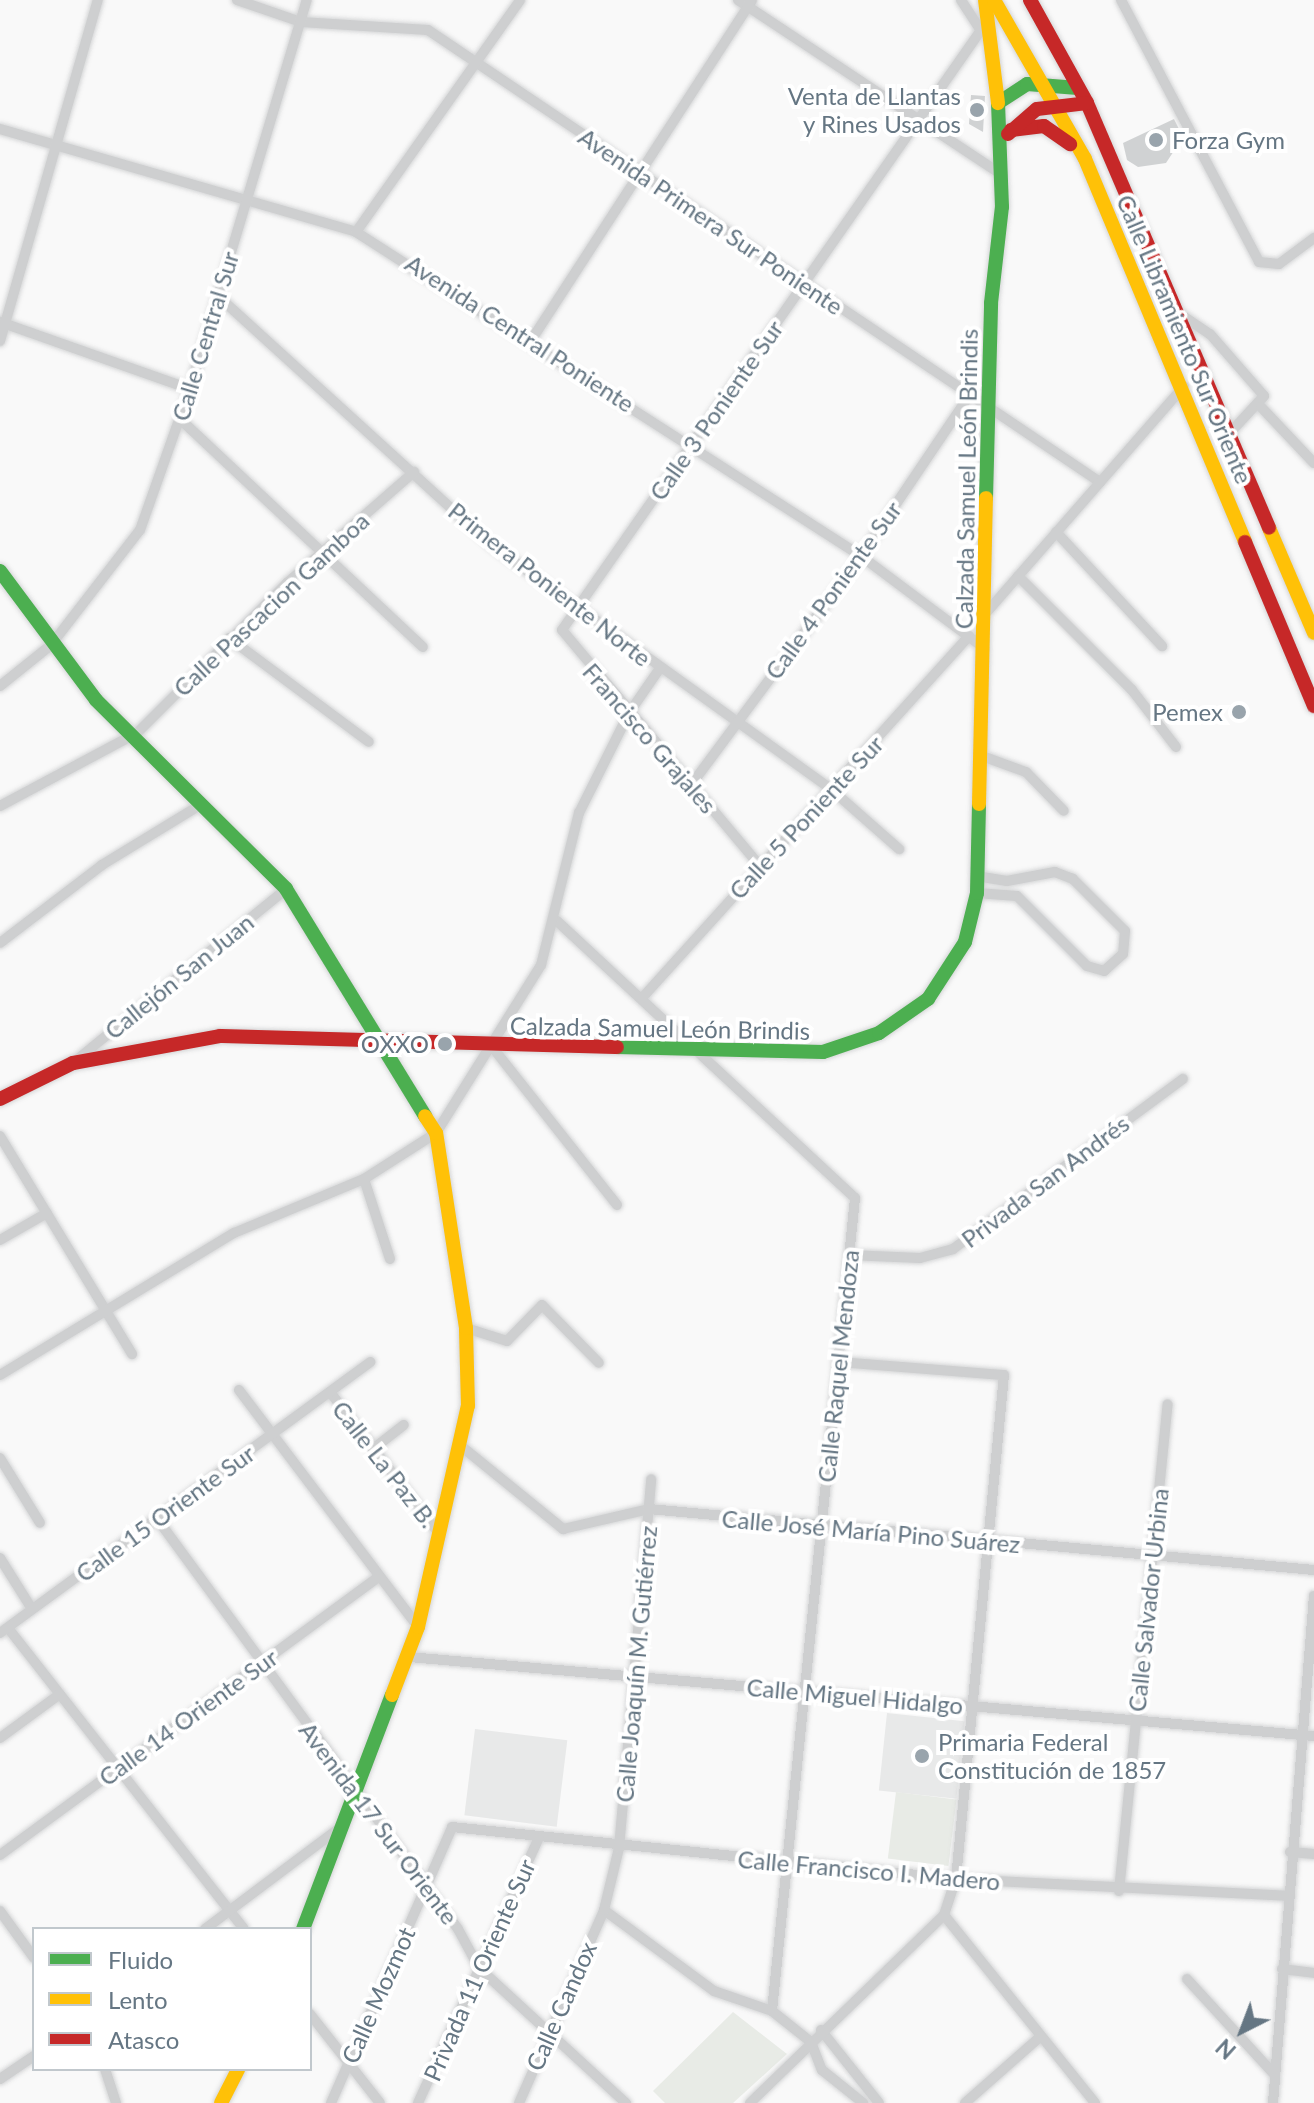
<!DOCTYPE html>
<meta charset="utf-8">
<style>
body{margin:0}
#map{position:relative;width:1314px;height:2103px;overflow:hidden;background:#f9f9f9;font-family:Lato,sans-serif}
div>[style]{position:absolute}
.built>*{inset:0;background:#e8e9e9;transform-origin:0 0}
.green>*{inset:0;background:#e8ebe6;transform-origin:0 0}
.building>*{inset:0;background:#d0d2d3}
.roads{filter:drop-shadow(0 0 2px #d5d6d7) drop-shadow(0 0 2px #d5d6d7)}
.street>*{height:10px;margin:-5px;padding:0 5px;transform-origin:5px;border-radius:5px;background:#cecfd0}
.fast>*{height:14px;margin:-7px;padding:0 7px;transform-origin:7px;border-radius:7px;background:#4caf50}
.slow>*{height:14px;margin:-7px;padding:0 7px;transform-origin:7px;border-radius:7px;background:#ffc107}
.jam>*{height:14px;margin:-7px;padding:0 7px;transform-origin:7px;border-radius:7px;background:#c62828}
.dots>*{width:22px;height:22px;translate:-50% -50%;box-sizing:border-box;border:4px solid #fff;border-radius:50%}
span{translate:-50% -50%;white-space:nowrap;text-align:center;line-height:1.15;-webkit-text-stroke:8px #fff;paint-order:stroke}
.poi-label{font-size:24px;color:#657683}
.right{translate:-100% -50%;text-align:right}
.left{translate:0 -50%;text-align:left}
.street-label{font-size:24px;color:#657683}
.legend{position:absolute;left:32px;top:1927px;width:280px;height:144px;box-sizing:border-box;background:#fff;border:2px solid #c1c8cd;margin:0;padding:10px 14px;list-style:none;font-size:24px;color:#657683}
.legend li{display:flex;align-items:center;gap:16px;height:40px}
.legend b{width:40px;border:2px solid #c1c8cd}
.north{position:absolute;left:1202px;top:1991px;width:80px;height:80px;-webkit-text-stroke:6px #fff;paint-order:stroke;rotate:222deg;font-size:22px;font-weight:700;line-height:32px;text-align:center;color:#657683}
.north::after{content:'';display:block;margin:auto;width:28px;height:36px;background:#657683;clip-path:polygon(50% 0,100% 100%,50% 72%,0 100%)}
</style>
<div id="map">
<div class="built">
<div style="left:887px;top:1713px;width:78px;height:78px;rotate:6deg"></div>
<div style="left:475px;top:1729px;width:93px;height:87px;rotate:7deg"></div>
</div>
<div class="green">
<div style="left:896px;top:1792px;width:61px;height:67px;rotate:7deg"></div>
<div style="clip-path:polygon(733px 2012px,787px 2054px,733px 2103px,665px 2103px,653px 2091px)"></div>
</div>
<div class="building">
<div style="clip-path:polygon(971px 95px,985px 96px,983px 132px,969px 124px)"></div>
<div style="clip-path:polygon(1174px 119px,1183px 137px,1166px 163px,1138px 167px,1127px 160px,1123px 143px)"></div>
</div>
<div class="roads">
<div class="street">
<div style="left:237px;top:0;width:68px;rotate:19deg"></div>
<div style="left:301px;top:22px;width:127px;rotate:3.6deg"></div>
<div style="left:428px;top:30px;width:810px;rotate:33.93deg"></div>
<div style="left:738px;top:0;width:317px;rotate:33.5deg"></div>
<div style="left:961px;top:0;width:37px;rotate:57deg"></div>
<div style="left:1121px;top:0;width:296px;rotate:62.2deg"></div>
<div style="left:1259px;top:262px;width:20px;rotate:6deg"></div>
<div style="left:1279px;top:264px;width:44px;rotate:-36.6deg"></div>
<div style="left:0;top:129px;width:371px;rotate:16.1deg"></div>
<div style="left:356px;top:232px;width:600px;rotate:32.68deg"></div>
<div style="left:861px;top:556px;width:154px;rotate:36.8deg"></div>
<div style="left:356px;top:232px;width:284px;rotate:-54.7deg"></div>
<div style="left:219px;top:297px;width:367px;rotate:42.3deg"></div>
<div style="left:490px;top:544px;width:420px;rotate:35.7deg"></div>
<div style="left:831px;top:789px;width:91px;rotate:41.4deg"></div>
<div style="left:1177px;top:312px;width:40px;rotate:34deg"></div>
<div style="left:1210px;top:334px;width:82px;rotate:48.9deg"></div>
<div style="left:1264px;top:396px;width:53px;rotate:132.7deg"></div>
<div style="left:0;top:322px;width:201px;rotate:19.4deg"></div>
<div style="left:532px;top:339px;width:404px;rotate:-57deg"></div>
<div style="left:0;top:341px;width:355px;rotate:-74deg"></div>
<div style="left:1261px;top:407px;width:77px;rotate:46.6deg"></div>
<div style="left:180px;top:419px;width:333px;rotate:43.2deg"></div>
<div style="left:1056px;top:532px;width:156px;rotate:47.1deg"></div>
<div style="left:1018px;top:576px;width:161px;rotate:45deg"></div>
<div style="left:1132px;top:690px;width:72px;rotate:52.3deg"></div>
<div style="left:986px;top:613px;width:301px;rotate:-48.9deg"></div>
<div style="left:229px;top:638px;width:174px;rotate:36.6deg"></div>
<div style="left:0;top:686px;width:65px;rotate:-38.8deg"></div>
<div style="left:51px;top:645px;width:145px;rotate:-52.3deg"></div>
<div style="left:140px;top:530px;width:150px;rotate:-70.5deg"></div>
<div style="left:190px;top:389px;width:406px;rotate:-73.3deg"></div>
<div style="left:982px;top:756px;width:47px;rotate:20deg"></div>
<div style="left:1026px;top:772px;width:54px;rotate:45.7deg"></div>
<div style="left:691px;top:785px;width:285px;rotate:-53.4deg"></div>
<div style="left:861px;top:556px;width:197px;rotate:-56deg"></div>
<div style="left:0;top:806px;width:155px;rotate:-28.1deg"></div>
<div style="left:137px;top:733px;width:212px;rotate:-45deg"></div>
<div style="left:287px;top:583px;width:169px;rotate:-41.2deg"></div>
<div style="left:760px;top:866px;width:308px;rotate:-130deg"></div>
<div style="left:562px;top:630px;width:740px;rotate:-55.07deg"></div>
<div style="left:977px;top:893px;width:40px;rotate:4.3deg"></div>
<div style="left:1017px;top:896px;width:99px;rotate:45deg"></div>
<div style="left:1087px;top:966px;width:18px;rotate:16deg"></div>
<div style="left:1104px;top:971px;width:25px;rotate:-42deg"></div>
<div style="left:1123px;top:954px;width:23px;rotate:-85deg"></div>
<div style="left:1125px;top:931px;width:74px;rotate:-135deg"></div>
<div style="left:1073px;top:879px;width:19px;rotate:-159deg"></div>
<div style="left:1055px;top:872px;width:49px;rotate:169.4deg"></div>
<div style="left:1007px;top:881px;width:30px;rotate:-171deg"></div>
<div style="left:557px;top:921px;width:407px;rotate:42.9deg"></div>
<div style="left:855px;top:1198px;width:817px;rotate:95.83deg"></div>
<div style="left:0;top:943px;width:128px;rotate:-37.4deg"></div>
<div style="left:102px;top:865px;width:111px;rotate:-31.4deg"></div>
<div style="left:642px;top:998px;width:488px;rotate:-47.9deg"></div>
<div style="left:493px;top:1048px;width:200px;rotate:51.7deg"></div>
<div style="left:74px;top:1062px;width:274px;rotate:-39.2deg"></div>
<div style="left:0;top:1136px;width:255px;rotate:58.8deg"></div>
<div style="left:364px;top:1179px;width:84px;rotate:72deg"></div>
<div style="left:0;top:1240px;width:54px;rotate:-29.9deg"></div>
<div style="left:849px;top:1255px;width:71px;rotate:2.4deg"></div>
<div style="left:920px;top:1258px;width:34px;rotate:-15deg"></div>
<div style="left:953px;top:1249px;width:286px;rotate:-36.5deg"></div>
<div style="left:466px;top:1328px;width:43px;rotate:17.6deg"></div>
<div style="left:507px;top:1341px;width:50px;rotate:-45.8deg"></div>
<div style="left:542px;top:1305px;width:81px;rotate:45.5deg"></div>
<div style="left:0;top:1375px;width:274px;rotate:-31.3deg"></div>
<div style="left:234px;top:1233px;width:141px;rotate:-22.6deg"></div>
<div style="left:364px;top:1179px;width:85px;rotate:-32.6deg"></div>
<div style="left:436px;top:1133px;width:198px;rotate:-58deg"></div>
<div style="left:541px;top:965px;width:157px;rotate:-76deg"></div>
<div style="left:579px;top:813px;width:112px;rotate:-63.4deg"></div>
<div style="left:629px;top:713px;width:55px;rotate:-55.4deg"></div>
<div style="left:239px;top:1390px;width:297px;rotate:52.9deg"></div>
<div style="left:330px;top:1392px;width:180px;rotate:52.4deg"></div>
<div style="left:461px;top:1446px;width:132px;rotate:39.1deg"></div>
<div style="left:563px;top:1529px;width:88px;rotate:-13.1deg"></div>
<div style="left:649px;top:1509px;width:668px;rotate:5.24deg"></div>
<div style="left:373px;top:1449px;width:39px;rotate:-38deg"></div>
<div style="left:0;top:1458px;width:76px;rotate:58.4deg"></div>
<div style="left:158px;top:1520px;width:507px;rotate:53.74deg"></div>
<div style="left:458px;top:1929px;width:44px;rotate:61.7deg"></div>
<div style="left:479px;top:1968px;width:200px;rotate:42.6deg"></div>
<div style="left:0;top:1558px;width:60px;rotate:57.9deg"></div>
<div style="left:8px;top:1628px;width:382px;rotate:51.9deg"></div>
<div style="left:0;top:1633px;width:459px;rotate:-36.2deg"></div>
<div style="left:409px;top:1657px;width:908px;rotate:4.99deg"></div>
<div style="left:0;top:1738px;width:74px;rotate:-36.3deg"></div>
<div style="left:1290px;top:1852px;width:24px;rotate:5deg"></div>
<div style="left:0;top:1855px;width:466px;rotate:-36.3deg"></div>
<div style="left:1119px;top:1891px;width:489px;rotate:-84.3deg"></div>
<div style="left:604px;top:1910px;width:137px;rotate:36.4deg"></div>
<div style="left:714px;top:1991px;width:61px;rotate:19deg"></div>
<div style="left:772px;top:2011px;width:50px;rotate:38.5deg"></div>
<div style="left:811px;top:2042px;width:30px;rotate:69deg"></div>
<div style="left:822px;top:2070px;width:53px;rotate:38.8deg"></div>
<div style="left:0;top:1911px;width:58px;rotate:54.1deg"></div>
<div style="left:944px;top:1915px;width:241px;rotate:51.2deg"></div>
<div style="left:205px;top:1929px;width:170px;rotate:-36.9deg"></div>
<div style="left:1282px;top:1969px;width:32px;rotate:7deg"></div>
<div style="left:1187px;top:1979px;width:130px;rotate:47.5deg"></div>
<div style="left:310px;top:2014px;width:113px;rotate:51.8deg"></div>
<div style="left:821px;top:2030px;width:93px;rotate:51.5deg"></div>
<div style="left:105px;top:2069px;width:36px;rotate:72deg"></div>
<div style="left:0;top:2079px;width:41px;rotate:-34.1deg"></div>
<div style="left:331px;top:2103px;width:301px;rotate:-66.3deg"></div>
<div style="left:452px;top:1827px;width:507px;rotate:5.89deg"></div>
<div style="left:956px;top:1879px;width:331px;rotate:2.9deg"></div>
<div style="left:418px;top:2103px;width:291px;rotate:-65.5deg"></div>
<div style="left:519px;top:2103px;width:211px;rotate:-66.2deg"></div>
<div style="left:604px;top:1910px;width:64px;rotate:-76.4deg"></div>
<div style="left:619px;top:1848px;width:370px;rotate:-85deg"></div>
<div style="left:750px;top:2103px;width:270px;rotate:-44.1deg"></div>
<div style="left:944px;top:1915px;width:38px;rotate:-72deg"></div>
<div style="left:956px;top:1879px;width:506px;rotate:-84.56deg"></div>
<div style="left:1004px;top:1375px;width:167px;rotate:-175.5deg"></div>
<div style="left:965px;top:2103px;width:101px;rotate:-41.4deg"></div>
<div style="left:1273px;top:2103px;width:509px;rotate:-85.38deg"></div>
</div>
<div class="fast">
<div style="left:986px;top:498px;width:195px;rotate:-88.5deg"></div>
<div style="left:991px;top:303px;width:97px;rotate:-83.5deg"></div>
<div style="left:1002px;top:207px;width:104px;rotate:-92.2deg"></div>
<div style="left:998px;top:103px;width:35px;rotate:-33deg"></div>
<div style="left:1027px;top:84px;width:51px;rotate:4.5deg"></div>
<div style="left:0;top:571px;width:161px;rotate:53.3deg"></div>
<div style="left:96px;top:700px;width:268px;rotate:44.8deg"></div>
<div style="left:286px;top:889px;width:266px;rotate:58.5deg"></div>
<div style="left:617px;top:1047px;width:206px;rotate:1.4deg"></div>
<div style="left:823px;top:1052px;width:59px;rotate:-18.7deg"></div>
<div style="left:879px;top:1033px;width:60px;rotate:-34.8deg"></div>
<div style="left:928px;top:999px;width:68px;rotate:-57deg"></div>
<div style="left:965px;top:942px;width:50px;rotate:-76.2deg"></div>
<div style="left:977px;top:893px;width:89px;rotate:-88.7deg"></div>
<div style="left:303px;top:1929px;width:250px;rotate:-69.2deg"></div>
</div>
<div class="slow">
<div style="left:985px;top:0;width:104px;rotate:82.8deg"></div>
<div style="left:994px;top:0;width:183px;rotate:60.2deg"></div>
<div style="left:1085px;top:159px;width:415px;rotate:67.3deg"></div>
<div style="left:1269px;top:528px;width:114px;rotate:66.8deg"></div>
<div style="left:979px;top:804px;width:306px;rotate:-88.7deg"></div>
<div style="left:392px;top:1695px;width:73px;rotate:-69.1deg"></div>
<div style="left:418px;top:1627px;width:227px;rotate:-77.3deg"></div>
<div style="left:468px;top:1406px;width:78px;rotate:-91.5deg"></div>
<div style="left:466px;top:1328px;width:197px;rotate:-98.7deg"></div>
<div style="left:436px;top:1133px;width:20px;rotate:-123deg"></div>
<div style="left:221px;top:2103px;width:38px;rotate:-63deg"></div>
</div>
<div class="jam">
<div style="left:1030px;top:0;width:118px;rotate:61deg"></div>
<div style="left:1087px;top:103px;width:462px;rotate:66.8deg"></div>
<div style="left:1011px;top:130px;width:33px;rotate:-7deg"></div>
<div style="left:1044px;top:126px;width:32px;rotate:35deg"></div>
<div style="left:1008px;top:134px;width:38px;rotate:-41deg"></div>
<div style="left:1037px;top:109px;width:50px;rotate:-6.8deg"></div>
<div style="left:1245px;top:542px;width:178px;rotate:67.2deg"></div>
<div style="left:0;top:1099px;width:81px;rotate:-26.3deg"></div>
<div style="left:73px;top:1063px;width:149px;rotate:-10.4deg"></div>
<div style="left:220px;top:1036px;width:397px;rotate:1.6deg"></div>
</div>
</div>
<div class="dots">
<div style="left:977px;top:110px;background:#99a4ac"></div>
<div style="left:1156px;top:140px;background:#99a4ac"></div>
<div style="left:1239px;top:712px;background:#99a4ac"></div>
<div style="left:445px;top:1044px;background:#99a4ac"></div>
<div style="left:922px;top:1756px;background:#99a4ac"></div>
</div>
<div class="poi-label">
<span class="right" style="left:961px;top:110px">Venta de Llantas<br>y Rines Usados</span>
<span class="left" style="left:1172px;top:140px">Forza Gym</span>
<span class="right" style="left:1223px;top:712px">Pemex</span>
<span class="right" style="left:429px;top:1044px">OXXO</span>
<span class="left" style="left:938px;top:1756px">Primaria Federal<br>Constitución de 1857</span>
</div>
<div class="street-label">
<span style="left:711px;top:221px;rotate:34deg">Avenida Primera Sur Poniente</span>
<span style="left:520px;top:333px;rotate:33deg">Avenida Central Poniente</span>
<span style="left:205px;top:336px;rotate:-73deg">Calle Central Sur</span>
<span style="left:1185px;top:339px;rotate:67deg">Calle Libramiento Sur Oriente</span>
<span style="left:716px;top:410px;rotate:-55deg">Calle 3 Poniente Sur</span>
<span style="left:966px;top:479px;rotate:-89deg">Calzada Samuel León Brindis</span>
<span style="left:550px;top:584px;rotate:38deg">Primera Poniente Norte</span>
<span style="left:833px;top:590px;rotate:-54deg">Calle 4 Poniente Sur</span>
<span style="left:271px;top:604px;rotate:-43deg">Calle Pascacion Gamboa</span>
<span style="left:650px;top:738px;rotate:49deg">Francisco Grajales</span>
<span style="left:806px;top:817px;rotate:-47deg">Calle 5 Poniente Sur</span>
<span style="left:179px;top:976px;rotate:-39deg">Callejón San Juan</span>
<span style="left:660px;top:1028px;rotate:1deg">Calzada Samuel León Brindis</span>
<span style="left:1045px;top:1181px;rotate:-37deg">Privada San Andrés</span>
<span style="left:838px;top:1366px;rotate:-84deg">Calle Raquel Mendoza</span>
<span style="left:385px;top:1464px;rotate:52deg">Calle La Paz B.</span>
<span style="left:165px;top:1513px;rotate:-36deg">Calle 15 Oriente Sur</span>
<span style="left:871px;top:1531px;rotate:5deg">Calle José María Pino Suárez</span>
<span style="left:1148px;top:1600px;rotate:-84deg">Calle Salvador Urbina</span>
<span style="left:636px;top:1664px;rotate:-85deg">Calle Joaquín M. Gutiérrez</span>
<span style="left:855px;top:1696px;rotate:5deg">Calle Miguel Hidalgo</span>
<span style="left:188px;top:1717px;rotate:-36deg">Calle 14 Oriente Sur</span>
<span style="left:379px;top:1823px;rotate:53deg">Avenida 17 Sur Oriente</span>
<span style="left:869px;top:1870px;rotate:5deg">Calle Francisco I. Madero</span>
<span style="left:479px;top:1970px;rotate:-66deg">Privada 11 Oriente Sur</span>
<span style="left:378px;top:1995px;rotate:-66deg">Calle Mozmot</span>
<span style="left:561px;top:2006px;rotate:-66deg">Calle Candox</span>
</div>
<ul class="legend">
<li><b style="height:10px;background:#4caf50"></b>Fluido</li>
<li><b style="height:10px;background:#ffc107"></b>Lento</li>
<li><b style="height:10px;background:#c62828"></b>Atasco</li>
</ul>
<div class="north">N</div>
</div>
